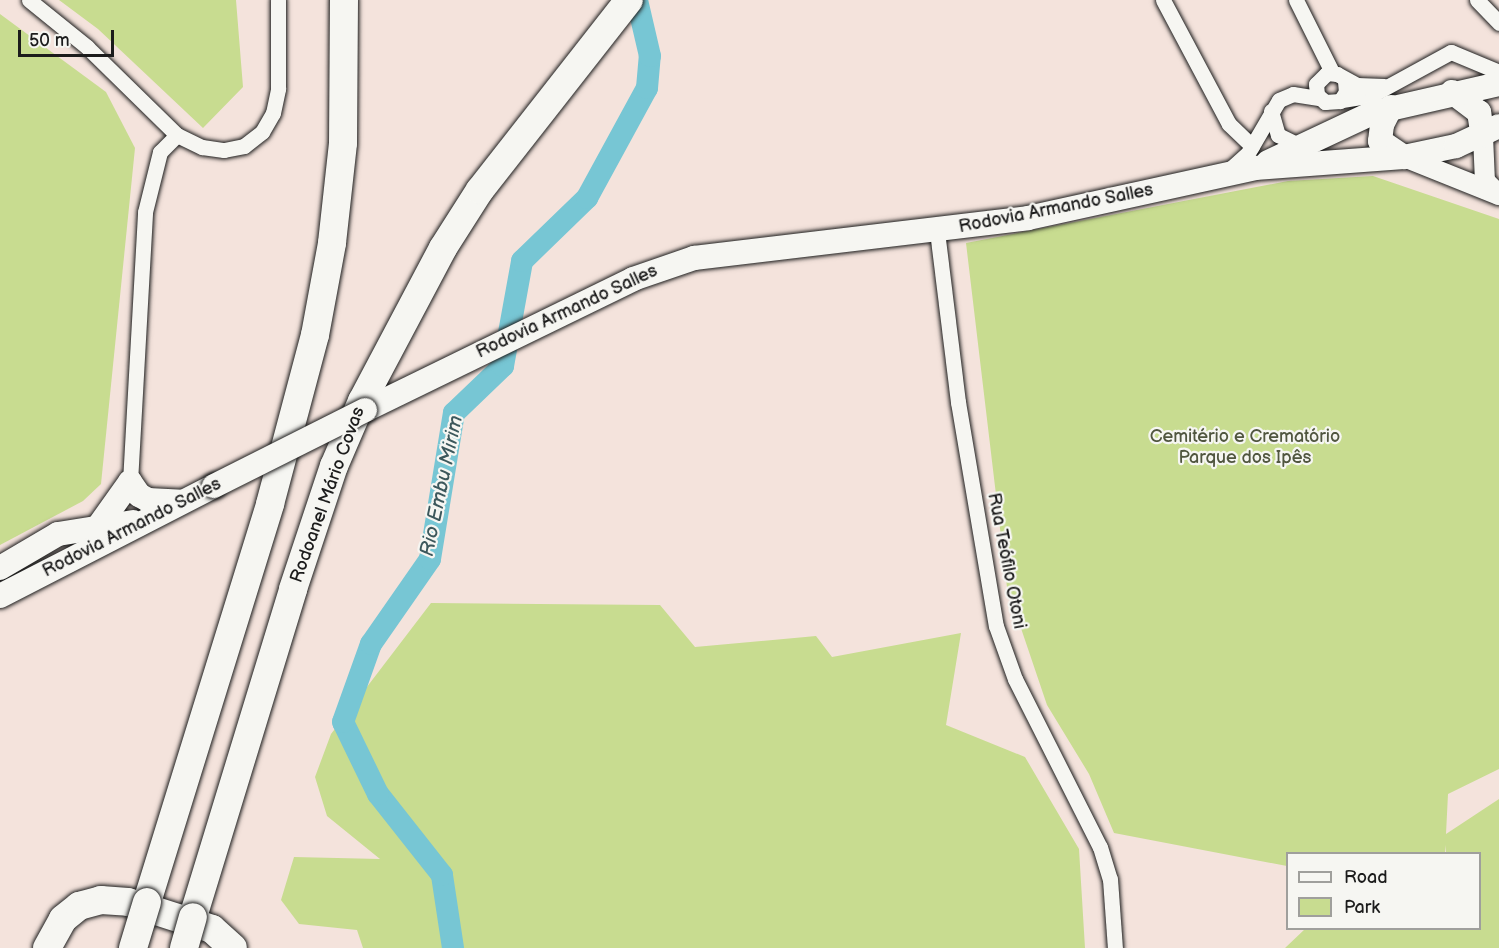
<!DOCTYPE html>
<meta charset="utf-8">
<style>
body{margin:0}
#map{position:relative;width:1499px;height:948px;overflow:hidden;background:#f4e3dc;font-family:"Balsamiq Sans",sans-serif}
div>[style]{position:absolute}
.green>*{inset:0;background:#c8dc90}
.river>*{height:22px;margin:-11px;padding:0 11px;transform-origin:11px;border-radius:11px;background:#77c6d4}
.roads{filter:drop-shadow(0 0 2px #1c1c1c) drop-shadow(0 0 2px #1c1c1c)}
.minor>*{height:15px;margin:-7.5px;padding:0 7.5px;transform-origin:7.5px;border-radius:7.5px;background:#f6f6f2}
.tertiary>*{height:20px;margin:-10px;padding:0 10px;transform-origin:10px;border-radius:10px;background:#f6f6f2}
.primary>*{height:24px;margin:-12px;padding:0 12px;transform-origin:12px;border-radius:12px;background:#f6f6f2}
.motorway>*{height:28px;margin:-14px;padding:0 14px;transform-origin:14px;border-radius:14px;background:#f6f6f2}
.bridges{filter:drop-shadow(0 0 2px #1c1c1c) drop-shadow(0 0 2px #1c1c1c)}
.primary-bridge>*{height:24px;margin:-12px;padding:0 12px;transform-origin:12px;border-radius:12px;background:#f6f6f2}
.motorway-bridge>*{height:28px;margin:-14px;padding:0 14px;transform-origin:14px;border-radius:14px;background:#f6f6f2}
span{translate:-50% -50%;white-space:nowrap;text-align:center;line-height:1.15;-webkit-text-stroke:4.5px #f6f6f2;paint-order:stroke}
.street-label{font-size:18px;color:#1c1c1c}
.park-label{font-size:18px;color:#50563f}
.water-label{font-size:20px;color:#3c585c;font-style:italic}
.legend{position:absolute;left:1286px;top:852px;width:195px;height:78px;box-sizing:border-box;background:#f6f6f2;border:2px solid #9f9f9c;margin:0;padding:8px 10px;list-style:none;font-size:18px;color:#1c1c1c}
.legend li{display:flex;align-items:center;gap:12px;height:30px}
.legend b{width:30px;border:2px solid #9f9f9c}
.scale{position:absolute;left:18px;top:30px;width:96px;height:27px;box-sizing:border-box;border:3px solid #1c1c1c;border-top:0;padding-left:8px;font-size:18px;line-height:21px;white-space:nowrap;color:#1c1c1c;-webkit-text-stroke:4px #f6f6f2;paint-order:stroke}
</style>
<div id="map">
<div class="green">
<div style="clip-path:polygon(59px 0,236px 0,243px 87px,203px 128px,98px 29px)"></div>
<div style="clip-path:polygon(0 14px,106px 92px,135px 148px,101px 484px,83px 501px,0 545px)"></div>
<div style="clip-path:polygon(1373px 176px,1499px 219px,1499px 769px,1448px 794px,1446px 834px,1499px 799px,1499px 948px,1285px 948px,1305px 929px,1480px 928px,1480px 854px,1446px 853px,1446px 845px,1445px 853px,1288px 854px,1287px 866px,1114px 833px,1089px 774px,1047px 705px,1007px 587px,966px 243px,1288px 181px)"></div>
<div style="clip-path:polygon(431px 603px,660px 605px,695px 647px,816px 636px,832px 657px,961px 633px,946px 725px,1025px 757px,1079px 849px,1085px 948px,363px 948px,357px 930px,299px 924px,281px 900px,294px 857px,380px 859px,327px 816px,315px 777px,331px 734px)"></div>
</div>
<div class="river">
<div style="left:453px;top:948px;width:74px;rotate:-98.6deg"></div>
<div style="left:442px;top:875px;width:103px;rotate:-128.3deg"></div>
<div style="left:378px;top:794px;width:80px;rotate:-115.9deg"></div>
<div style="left:343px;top:722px;width:83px;rotate:-70.3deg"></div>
<div style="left:371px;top:644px;width:103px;rotate:-55.2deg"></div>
<div style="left:430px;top:559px;width:148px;rotate:-80.7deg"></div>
<div style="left:454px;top:413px;width:68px;rotate:-43.8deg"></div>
<div style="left:503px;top:366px;width:107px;rotate:-79.7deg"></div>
<div style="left:522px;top:261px;width:91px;rotate:-44.1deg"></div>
<div style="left:587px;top:198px;width:125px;rotate:-61.4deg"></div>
<div style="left:647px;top:88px;width:32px;rotate:-85deg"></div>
<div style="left:650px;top:56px;width:57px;rotate:-103.1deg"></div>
</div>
<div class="roads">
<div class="minor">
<div style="left:29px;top:0;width:75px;rotate:39deg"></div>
<div style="left:87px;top:47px;width:126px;rotate:44.4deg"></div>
<div style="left:177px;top:135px;width:28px;rotate:26deg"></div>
<div style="left:202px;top:147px;width:22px;rotate:8deg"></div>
<div style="left:224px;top:150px;width:20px;rotate:-11deg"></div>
<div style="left:244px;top:146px;width:23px;rotate:-38deg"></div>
<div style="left:262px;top:132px;width:22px;rotate:-60deg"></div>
<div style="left:273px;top:113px;width:25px;rotate:-78deg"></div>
<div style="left:278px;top:89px;width:89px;rotate:-90deg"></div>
<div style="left:1163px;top:0;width:140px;rotate:62deg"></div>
<div style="left:1229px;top:124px;width:32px;rotate:44deg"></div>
<div style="left:1296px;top:0;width:80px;rotate:63.4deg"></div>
<div style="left:1477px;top:0;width:32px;rotate:46deg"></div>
<div style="left:1345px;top:81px;width:11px;rotate:85deg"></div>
<div style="left:1346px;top:92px;width:11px;rotate:124deg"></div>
<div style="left:1340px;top:101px;width:15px;rotate:176deg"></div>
<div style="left:1325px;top:102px;width:11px;rotate:-139deg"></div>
<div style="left:1317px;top:95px;width:11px;rotate:-95deg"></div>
<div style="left:1316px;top:84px;width:16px;rotate:-45deg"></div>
<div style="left:1327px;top:73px;width:10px;rotate:6deg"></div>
<div style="left:1337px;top:74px;width:23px;rotate:29deg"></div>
<div style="left:1357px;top:85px;width:27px;rotate:2deg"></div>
<div style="left:1342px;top:100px;width:30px;rotate:-9deg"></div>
<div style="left:1372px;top:95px;width:90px;rotate:-28.6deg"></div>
<div style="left:1451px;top:52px;width:52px;rotate:22.6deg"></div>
<div style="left:1271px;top:111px;width:25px;rotate:74deg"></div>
<div style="left:1278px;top:135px;width:25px;rotate:26deg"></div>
<div style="left:1229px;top:170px;width:25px;rotate:-42deg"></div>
<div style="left:1248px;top:153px;width:61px;rotate:-59.7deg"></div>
<div style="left:1279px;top:100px;width:15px;rotate:-23deg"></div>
<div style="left:1293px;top:94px;width:26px;rotate:9deg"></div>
<div style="left:937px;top:231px;width:172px;rotate:83deg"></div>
<div style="left:958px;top:402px;width:227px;rotate:80.4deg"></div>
<div style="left:996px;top:626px;width:56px;rotate:70.3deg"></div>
<div style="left:1015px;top:679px;width:188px;rotate:63.2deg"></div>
<div style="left:1100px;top:847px;width:34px;rotate:73deg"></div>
<div style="left:1110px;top:879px;width:69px;rotate:85.9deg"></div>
<div style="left:130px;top:482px;width:270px;rotate:-86.8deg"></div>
<div style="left:145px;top:212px;width:62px;rotate:-76deg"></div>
<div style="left:160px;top:152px;width:24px;rotate:-45deg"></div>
</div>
<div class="tertiary">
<div style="left:1483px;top:136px;width:45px;rotate:87.5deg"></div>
<div style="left:1485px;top:181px;width:20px;rotate:45deg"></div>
<div style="left:1404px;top:157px;width:102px;rotate:21.8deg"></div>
</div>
<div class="primary">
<div style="left:1452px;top:92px;width:34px;rotate:37deg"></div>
<div style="left:1479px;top:112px;width:24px;rotate:81deg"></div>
<div style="left:1391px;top:107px;width:20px;rotate:117deg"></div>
<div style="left:1382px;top:125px;width:16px;rotate:97deg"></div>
<div style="left:1380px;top:141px;width:29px;rotate:34deg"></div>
<div style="left:1268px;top:162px;width:115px;rotate:-25.2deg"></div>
<div style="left:1372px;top:113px;width:130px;rotate:-12.9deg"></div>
<div style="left:365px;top:410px;width:298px;rotate:-26deg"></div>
<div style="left:633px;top:279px;width:65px;rotate:-19deg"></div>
<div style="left:694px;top:258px;width:336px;rotate:-6.8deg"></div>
<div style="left:1028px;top:218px;width:232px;rotate:-12.4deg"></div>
<div style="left:1255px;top:168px;width:149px;rotate:-4.2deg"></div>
<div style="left:1404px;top:157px;width:53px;rotate:-11.9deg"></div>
<div style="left:1456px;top:146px;width:47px;rotate:-24.9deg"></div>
<div style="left:130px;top:482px;width:16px;rotate:55deg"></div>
<div style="left:139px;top:495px;width:10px;rotate:29deg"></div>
<div style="left:148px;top:500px;width:34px;rotate:3deg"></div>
<div style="left:93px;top:534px;width:64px;rotate:-54.6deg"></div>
<div style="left:0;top:568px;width:67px;rotate:-30.4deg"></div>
<div style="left:58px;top:534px;width:76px;rotate:-9.1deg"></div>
<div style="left:0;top:596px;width:241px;rotate:-27.2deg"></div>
</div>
<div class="motorway">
<div style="left:147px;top:902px;width:417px;rotate:-72.8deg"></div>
<div style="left:270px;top:504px;width:175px;rotate:-75.1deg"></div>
<div style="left:315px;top:335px;width:94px;rotate:-79.5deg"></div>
<div style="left:332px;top:243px;width:101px;rotate:-83.7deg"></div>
<div style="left:343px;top:143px;width:143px;rotate:-89.6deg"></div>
<div style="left:193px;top:917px;width:343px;rotate:-73deg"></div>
<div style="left:293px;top:589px;width:130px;rotate:-71.6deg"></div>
<div style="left:334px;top:466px;width:71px;rotate:-66.7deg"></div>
<div style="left:362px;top:401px;width:173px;rotate:-62.1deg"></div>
<div style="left:443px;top:248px;width:69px;rotate:-57.5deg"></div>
<div style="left:480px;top:190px;width:241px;rotate:-51.9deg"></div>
<div style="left:47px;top:948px;width:33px;rotate:-61deg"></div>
<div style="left:63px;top:919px;width:21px;rotate:-39deg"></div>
<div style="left:79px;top:906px;width:23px;rotate:-15deg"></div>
<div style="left:101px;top:900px;width:27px;rotate:4deg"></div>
<div style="left:128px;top:902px;width:88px;rotate:17.8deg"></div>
<div style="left:212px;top:929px;width:28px;rotate:42deg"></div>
</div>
</div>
<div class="bridges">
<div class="primary-bridge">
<div style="left:214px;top:486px;width:169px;rotate:-26.7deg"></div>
</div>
<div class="motorway-bridge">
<div style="left:133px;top:948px;width:48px;rotate:-73.1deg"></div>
<div style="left:184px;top:948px;width:32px;rotate:-74deg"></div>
</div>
</div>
<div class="street-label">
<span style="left:1056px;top:209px;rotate:-11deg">Rodovia Armando Salles</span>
<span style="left:567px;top:312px;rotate:-25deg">Rodovia Armando Salles</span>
<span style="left:328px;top:495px;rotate:-70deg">Rodoanel Mário Covas</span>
<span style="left:132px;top:528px;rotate:-27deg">Rodovia Armando Salles</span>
<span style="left:1006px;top:561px;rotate:79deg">Rua Teófilo Otoni</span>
</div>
<div class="park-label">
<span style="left:1245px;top:448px">Cemitério e Crematório<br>Parque dos Ipês</span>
</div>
<div class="water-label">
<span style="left:442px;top:486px;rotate:-78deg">Rio Embu Mirim</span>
</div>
<ul class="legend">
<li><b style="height:8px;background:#f6f6f2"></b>Road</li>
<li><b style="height:16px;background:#c8dc90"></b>Park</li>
</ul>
<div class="scale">50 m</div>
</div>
